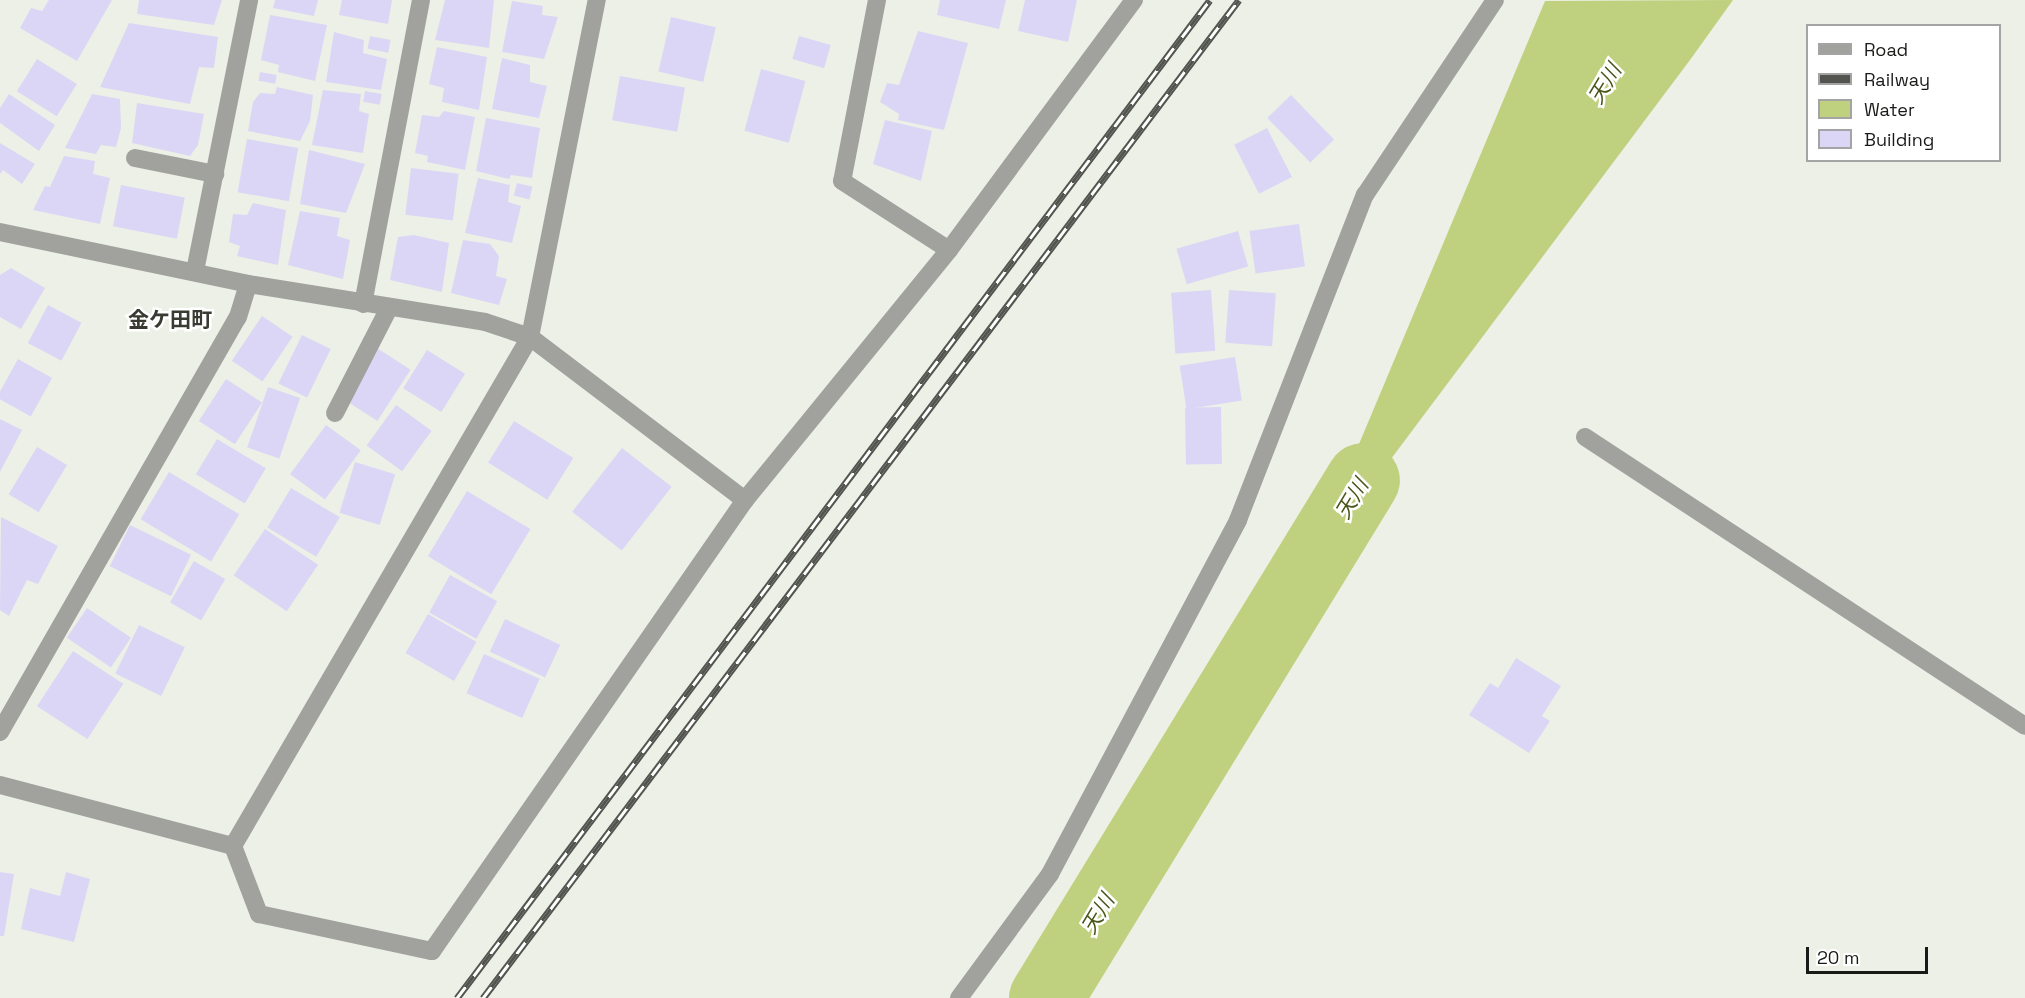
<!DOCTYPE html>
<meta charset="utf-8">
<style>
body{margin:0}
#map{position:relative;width:2025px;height:998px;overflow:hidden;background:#edf0e6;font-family:"Space Grotesk","Noto Sans JP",sans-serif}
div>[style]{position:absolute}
.water>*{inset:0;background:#bfd17e}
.river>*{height:74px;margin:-37px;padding:0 37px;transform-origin:37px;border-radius:37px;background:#bfd17e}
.building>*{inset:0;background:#dbd6f6;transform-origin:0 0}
.minor>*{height:18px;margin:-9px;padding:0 9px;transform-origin:9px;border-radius:9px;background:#a1a29e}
.rail>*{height:7px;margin-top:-3.5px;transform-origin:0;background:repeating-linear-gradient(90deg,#fff 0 14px,#53544f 0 28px);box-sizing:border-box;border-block:2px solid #53544f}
span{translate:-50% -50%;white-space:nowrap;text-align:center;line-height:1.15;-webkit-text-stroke:5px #fff;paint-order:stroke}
.water-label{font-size:21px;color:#4a5519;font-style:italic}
.neighbourhood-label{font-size:21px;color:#393b33;font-weight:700}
.legend{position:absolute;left:1806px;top:24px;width:195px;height:138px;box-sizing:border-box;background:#fff;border:2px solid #a3a4a3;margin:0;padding:8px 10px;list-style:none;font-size:18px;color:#1a1b18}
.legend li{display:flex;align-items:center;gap:12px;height:30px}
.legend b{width:30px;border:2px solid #a3a4a3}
.scale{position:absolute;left:1806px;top:947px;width:122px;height:27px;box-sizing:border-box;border:3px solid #1a1b18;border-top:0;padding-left:8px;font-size:18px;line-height:21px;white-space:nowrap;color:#1a1b18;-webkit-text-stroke:4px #fff;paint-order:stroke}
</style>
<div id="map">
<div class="water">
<div style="clip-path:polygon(1733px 0,1690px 60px,1304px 575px,1545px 1px)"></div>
</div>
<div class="river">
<div style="left:1046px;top:998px;width:607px;rotate:-58.53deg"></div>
</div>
<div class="building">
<div style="clip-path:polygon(49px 0,112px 0,77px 61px,20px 28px,31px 8px,42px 11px)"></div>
<div style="clip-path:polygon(139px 0,222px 0,214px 25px,137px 14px)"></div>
<div style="clip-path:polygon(275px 0,318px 0,314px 16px,273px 8px)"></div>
<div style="clip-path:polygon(342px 0,392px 0,388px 24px,339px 15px)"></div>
<div style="clip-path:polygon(445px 0,494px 0,489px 48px,435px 40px)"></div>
<div style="clip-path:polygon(940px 0,1006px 0,999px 29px,937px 15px)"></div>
<div style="clip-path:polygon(1025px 0,1077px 0,1068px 42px,1018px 31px)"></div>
<div style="clip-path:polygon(512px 1px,543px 6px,542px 15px,558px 17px,544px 59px,502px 52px)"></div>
<div style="clip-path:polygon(270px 15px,327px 25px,315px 81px,278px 72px,279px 65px,261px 60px)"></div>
<div style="left:671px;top:17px;width:46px;height:56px;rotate:13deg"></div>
<div style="clip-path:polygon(129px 23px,218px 37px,214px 68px,199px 67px,190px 104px,100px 87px)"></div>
<div style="clip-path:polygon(918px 31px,968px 43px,944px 130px,898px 120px,899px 114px,880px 102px,887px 83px,899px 85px)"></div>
<div style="clip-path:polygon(334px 32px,364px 40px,363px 53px,387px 59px,381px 90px,326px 82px)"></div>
<div style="left:370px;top:36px;width:21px;height:13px;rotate:11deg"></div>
<div style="left:799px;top:36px;width:33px;height:24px;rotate:16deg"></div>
<div style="clip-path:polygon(437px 47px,487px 57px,479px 110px,442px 102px,444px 88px,429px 84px)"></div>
<div style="clip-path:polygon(502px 58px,530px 65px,530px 82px,547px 86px,539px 118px,492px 109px)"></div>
<div style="left:37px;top:59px;width:47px;height:38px;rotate:32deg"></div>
<div style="left:761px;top:69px;width:46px;height:64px;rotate:15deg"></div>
<div style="left:260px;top:72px;width:17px;height:9px;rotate:10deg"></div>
<div style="left:620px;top:76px;width:66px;height:45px;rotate:10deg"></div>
<div style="clip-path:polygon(277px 87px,313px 95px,310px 121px,300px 141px,248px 131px,253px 102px,260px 93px,275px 94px)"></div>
<div style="clip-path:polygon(323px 90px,361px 94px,359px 111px,369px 114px,363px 153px,312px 145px)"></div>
<div style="left:365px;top:91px;width:17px;height:11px;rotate:10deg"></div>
<div style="clip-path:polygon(9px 94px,55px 125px,39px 151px,0 123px,0 108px)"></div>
<div style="clip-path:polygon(92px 94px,120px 99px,121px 128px,116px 147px,101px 145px,96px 154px,65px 148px)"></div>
<div style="left:1291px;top:95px;width:62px;height:33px;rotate:46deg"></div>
<div style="clip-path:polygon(137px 103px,204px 114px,198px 145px,190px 156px,132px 143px)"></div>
<div style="clip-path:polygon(444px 111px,475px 117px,465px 170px,427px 162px,428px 156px,415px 153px,422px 115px,439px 117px)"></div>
<div style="clip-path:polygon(486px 118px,540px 128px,532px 178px,511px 175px,509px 179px,476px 171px)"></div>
<div style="clip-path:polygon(885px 120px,932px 131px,921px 181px,873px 164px)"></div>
<div style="left:1267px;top:128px;width:55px;height:37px;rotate:63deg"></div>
<div style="left:247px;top:139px;width:52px;height:54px;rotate:10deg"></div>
<div style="clip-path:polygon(0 143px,35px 164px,22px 184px,3px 170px,0 174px)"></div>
<div style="clip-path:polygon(309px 150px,365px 164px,346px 213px,300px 204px)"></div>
<div style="clip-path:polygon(64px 156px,95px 161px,93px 174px,110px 178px,100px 224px,33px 210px,45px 186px,50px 187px)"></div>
<div style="left:411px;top:168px;width:48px;height:47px;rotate:7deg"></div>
<div style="clip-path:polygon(478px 178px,510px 185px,508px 202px,521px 206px,512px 243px,465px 233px)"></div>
<div style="left:517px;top:183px;width:16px;height:13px;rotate:14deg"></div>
<div style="left:121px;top:185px;width:65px;height:42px;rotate:11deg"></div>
<div style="clip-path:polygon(253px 203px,286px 210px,278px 265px,237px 256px,240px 246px,229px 242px,233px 214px,247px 215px)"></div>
<div style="clip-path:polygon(300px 211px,340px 218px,337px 236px,350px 240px,343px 279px,288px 265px)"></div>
<div style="left:1299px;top:224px;width:43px;height:50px;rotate:82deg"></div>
<div style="left:1238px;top:231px;width:37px;height:64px;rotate:74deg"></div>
<div style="clip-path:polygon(414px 235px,449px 243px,442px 292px,390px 280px,398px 237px)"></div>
<div style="clip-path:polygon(463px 240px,490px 244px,499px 256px,496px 276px,507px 279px,499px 305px,451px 293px)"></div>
<div style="clip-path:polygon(11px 268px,45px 288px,21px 329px,0 317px,0 275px)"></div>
<div style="left:1211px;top:290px;width:61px;height:40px;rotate:86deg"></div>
<div style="left:1229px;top:290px;width:47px;height:53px;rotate:4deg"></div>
<div style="left:48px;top:305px;width:38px;height:43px;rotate:28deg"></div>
<div style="left:262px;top:316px;width:37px;height:54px;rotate:34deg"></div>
<div style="left:302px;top:335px;width:32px;height:54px;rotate:26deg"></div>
<div style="left:377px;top:348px;width:40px;height:61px;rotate:33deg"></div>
<div style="left:427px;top:350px;width:45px;height:45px;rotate:32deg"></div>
<div style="left:1235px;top:357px;width:44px;height:56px;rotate:81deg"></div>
<div style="left:18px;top:359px;width:39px;height:44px;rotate:29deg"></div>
<div style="left:226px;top:379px;width:43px;height:50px;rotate:33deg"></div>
<div style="left:268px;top:387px;width:34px;height:64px;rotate:19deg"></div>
<div style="left:396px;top:405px;width:44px;height:50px;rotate:36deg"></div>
<div style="left:1221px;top:407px;width:57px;height:36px;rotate:89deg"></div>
<div style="clip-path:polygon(0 419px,22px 430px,0 472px)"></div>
<div style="left:514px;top:421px;width:70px;height:49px;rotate:32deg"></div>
<div style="left:326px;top:425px;width:43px;height:61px;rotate:36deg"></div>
<div style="left:217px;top:439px;width:57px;height:41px;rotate:31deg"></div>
<div style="left:37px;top:447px;width:35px;height:55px;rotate:31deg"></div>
<div style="left:622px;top:448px;width:63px;height:81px;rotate:38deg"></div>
<div style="left:355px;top:462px;width:42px;height:53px;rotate:17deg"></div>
<div style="left:169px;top:472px;width:82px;height:55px;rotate:31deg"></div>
<div style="left:291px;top:488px;width:57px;height:46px;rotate:31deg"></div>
<div style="left:467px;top:491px;width:74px;height:76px;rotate:31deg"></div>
<div style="clip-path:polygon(1px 517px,58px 546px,38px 584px,27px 580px,9px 616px,0 610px)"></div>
<div style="left:130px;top:525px;width:68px;height:46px;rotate:26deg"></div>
<div style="left:265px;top:529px;width:64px;height:56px;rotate:34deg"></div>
<div style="left:194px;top:561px;width:36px;height:48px;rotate:30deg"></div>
<div style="left:450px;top:575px;width:54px;height:43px;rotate:29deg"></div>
<div style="left:87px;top:608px;width:53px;height:36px;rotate:34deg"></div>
<div style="left:428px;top:614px;width:56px;height:45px;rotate:30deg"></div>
<div style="left:505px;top:619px;width:61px;height:36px;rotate:25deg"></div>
<div style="left:139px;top:625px;width:51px;height:54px;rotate:26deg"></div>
<div style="left:73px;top:651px;width:60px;height:66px;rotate:33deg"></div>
<div style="left:484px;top:654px;width:61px;height:43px;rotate:24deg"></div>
<div style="clip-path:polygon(1516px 658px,1561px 686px,1542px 716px,1550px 721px,1529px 753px,1469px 715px,1490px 683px,1498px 688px)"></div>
<div style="clip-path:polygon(0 872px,14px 874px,4px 936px,0 936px)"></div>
<div style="clip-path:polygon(66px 872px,90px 879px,74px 942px,21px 929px,30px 888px,60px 896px)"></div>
</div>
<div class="minor">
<div style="left:877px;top:0;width:184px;rotate:100.9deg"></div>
<div style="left:842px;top:181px;width:127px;rotate:32.8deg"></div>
<div style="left:135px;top:158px;width:82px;rotate:11.3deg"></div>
<div style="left:0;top:232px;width:253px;rotate:11.8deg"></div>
<div style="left:248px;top:284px;width:240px;rotate:9.1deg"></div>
<div style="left:485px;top:322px;width:47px;rotate:18.4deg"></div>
<div style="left:530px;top:337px;width:270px;rotate:37.2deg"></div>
<div style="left:195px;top:271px;width:276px;rotate:-78.7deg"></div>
<div style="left:363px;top:304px;width:309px;rotate:-79.2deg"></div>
<div style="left:335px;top:413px;width:118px;rotate:-62.8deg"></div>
<div style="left:1585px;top:437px;width:526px;rotate:33.3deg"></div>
<div style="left:0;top:732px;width:478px;rotate:-60.2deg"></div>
<div style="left:238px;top:317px;width:34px;rotate:-73deg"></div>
<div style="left:0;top:785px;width:241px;rotate:14.7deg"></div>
<div style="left:233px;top:846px;width:73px;rotate:69.1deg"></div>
<div style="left:259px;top:914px;width:177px;rotate:12.1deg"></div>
<div style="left:432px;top:951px;width:549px;rotate:-55.24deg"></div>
<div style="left:745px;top:500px;width:323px;rotate:-50.8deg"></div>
<div style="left:949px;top:250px;width:311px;rotate:-53.5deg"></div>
<div style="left:233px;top:846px;width:589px;rotate:-59.74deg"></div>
<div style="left:530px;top:337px;width:344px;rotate:-78.8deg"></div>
<div style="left:959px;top:998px;width:154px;rotate:-53.7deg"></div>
<div style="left:1050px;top:874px;width:401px;rotate:-62deg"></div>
<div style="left:1238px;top:520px;width:349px;rotate:-68.7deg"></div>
<div style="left:1365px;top:195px;width:234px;rotate:-56.3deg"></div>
</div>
<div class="rail">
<div style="left:457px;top:998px;width:1250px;rotate:-52.97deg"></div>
<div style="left:483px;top:998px;width:1252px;rotate:-52.86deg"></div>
</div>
<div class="water-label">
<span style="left:1605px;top:84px;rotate:-59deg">天川</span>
<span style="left:1352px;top:499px;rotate:-59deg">天川</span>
<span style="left:1098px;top:914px;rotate:-59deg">天川</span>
</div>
<div class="neighbourhood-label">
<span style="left:170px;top:320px">金ケ田町</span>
</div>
<ul class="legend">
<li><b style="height:8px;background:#a1a29e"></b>Road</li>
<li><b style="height:8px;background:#53544f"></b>Railway</li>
<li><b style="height:16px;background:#bfd17e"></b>Water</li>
<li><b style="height:16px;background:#dbd6f6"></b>Building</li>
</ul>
<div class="scale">20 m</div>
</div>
